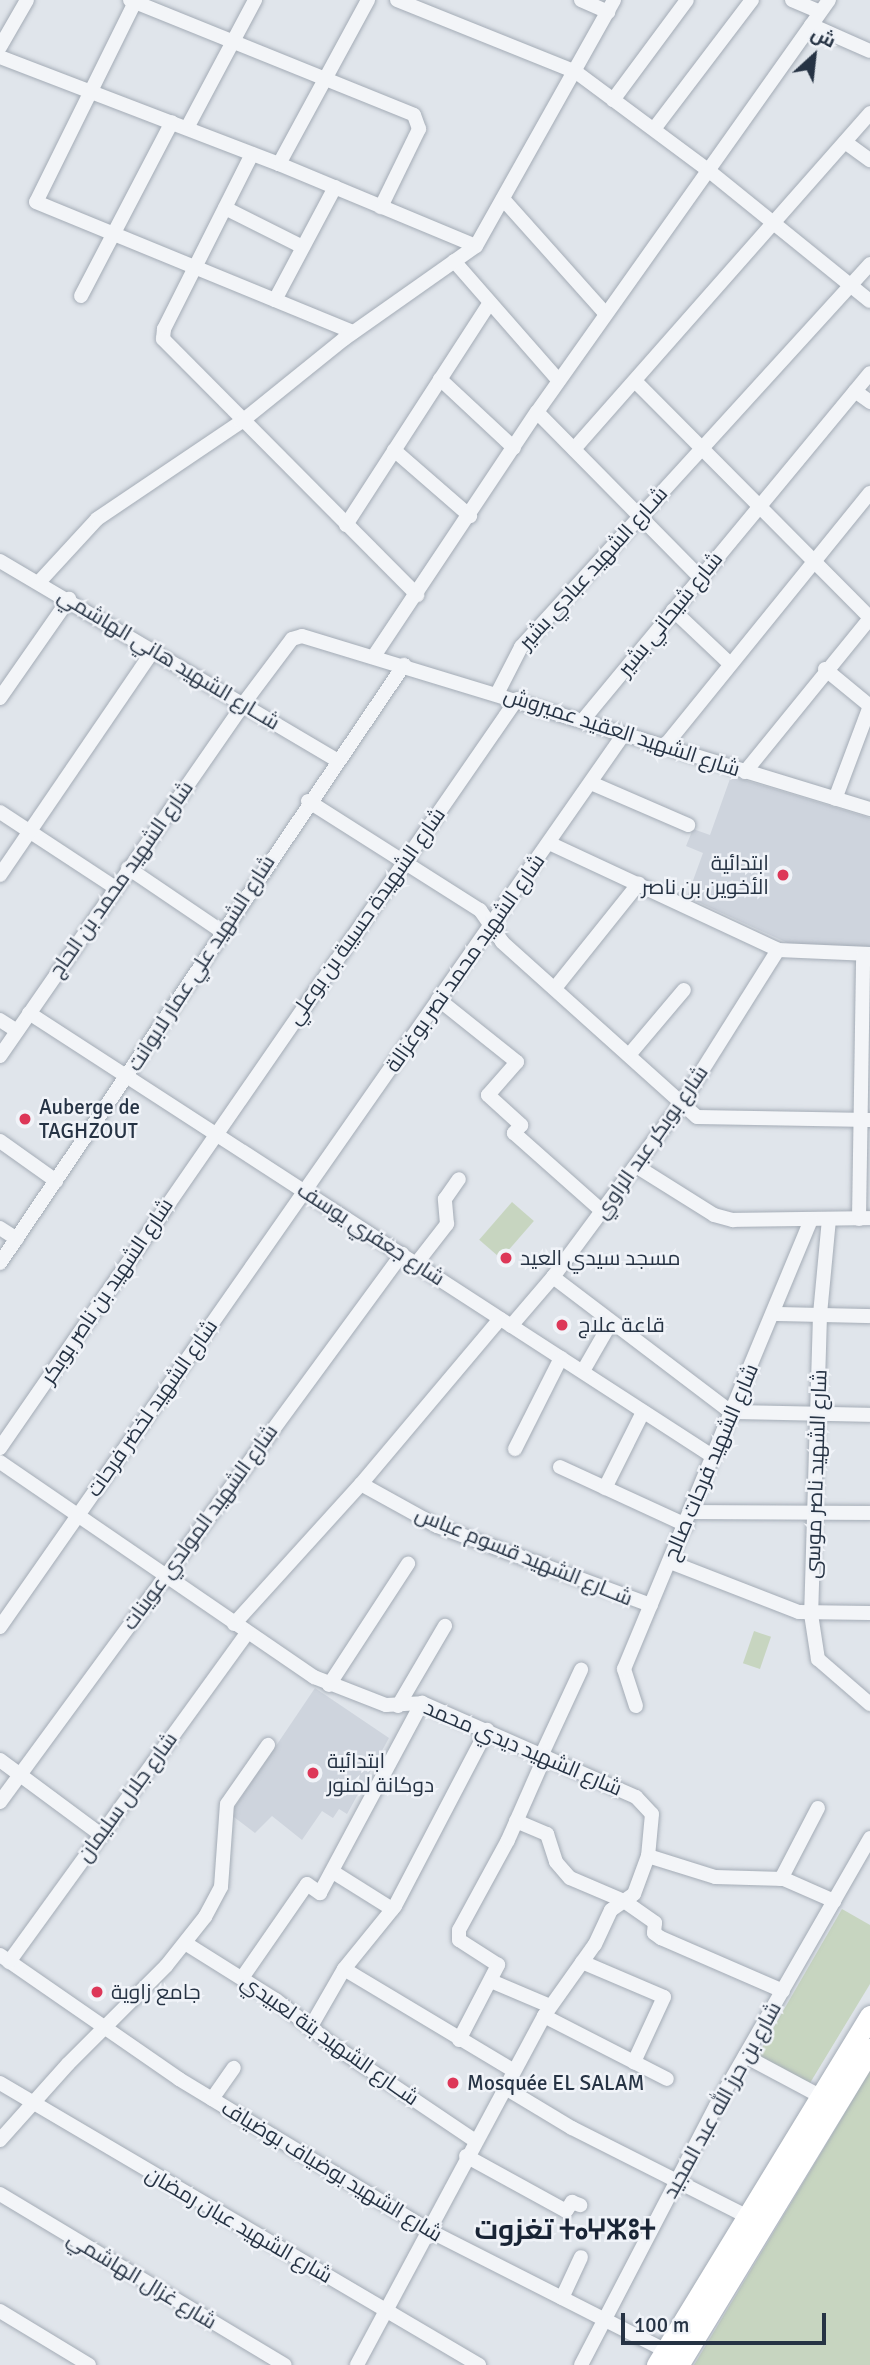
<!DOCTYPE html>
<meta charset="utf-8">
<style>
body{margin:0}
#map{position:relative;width:870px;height:2365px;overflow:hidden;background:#e0e5eb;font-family:Signika,Cairo,"Noto Sans Tifinagh",sans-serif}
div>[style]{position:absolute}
.built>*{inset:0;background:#ced4dd}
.green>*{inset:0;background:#c7d5c0;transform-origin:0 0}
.roads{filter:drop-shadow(0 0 2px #a4acb6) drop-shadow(0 0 2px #a4acb6)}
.minor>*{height:14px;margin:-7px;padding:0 7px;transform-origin:7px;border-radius:7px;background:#f3f5f8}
.highway>*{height:21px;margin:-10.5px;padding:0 10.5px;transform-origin:10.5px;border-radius:10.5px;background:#fff}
.dots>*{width:19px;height:19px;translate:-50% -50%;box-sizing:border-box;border:4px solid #f0f3f8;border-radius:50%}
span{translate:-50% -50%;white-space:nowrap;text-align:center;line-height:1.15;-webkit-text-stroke:5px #f0f3f8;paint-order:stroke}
.street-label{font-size:21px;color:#263344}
.poi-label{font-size:21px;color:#263344}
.right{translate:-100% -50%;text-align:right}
.left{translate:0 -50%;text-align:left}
.district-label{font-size:28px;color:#192435;font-weight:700}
.north{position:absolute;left:779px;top:21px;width:70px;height:70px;-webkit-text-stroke:5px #f0f3f8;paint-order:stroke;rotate:27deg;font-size:19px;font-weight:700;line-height:28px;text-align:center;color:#263344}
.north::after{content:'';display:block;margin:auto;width:24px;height:32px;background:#263344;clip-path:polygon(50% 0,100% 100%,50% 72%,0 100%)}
.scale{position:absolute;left:621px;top:2313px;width:205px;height:32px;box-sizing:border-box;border:4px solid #263344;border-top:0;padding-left:9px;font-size:21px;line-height:24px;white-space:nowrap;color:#263344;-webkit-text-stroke:5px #f0f3f8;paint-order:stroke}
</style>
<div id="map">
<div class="built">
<div style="clip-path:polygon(731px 776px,870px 818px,870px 947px,790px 944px,687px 897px,703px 853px,686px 846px,693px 829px,710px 835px)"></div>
<div style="clip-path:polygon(315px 1688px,389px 1738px,347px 1814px,339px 1809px,333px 1818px,322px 1811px,302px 1840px,272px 1816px,255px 1833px,230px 1814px)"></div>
</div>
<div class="green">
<div style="left:512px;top:1202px;width:29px;height:50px;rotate:41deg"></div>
<div style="left:754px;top:1631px;width:18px;height:34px;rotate:19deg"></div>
<div style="clip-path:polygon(842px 1909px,870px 1925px,870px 1984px,810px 2083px,757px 2056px)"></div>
<div style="clip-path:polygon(870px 2071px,870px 2365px,694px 2365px)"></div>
</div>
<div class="roads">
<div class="minor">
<div style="left:130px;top:0;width:306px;rotate:22deg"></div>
<div style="left:414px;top:115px;width:15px;rotate:70deg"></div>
<div style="left:419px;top:129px;width:87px;rotate:116deg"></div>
<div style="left:136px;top:0;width:225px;rotate:116.3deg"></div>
<div style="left:36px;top:202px;width:343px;rotate:22.3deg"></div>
<div style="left:397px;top:0;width:193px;rotate:21.9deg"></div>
<div style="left:576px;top:72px;width:164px;rotate:36.6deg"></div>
<div style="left:708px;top:170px;width:208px;rotate:39deg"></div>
<div style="left:581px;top:0;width:30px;rotate:24deg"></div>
<div style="left:792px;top:0;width:30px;rotate:23deg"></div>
<div style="left:811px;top:25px;width:64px;rotate:23.8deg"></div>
<div style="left:0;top:47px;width:54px;rotate:-60.1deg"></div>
<div style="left:0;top:57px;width:299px;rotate:21deg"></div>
<div style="left:279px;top:164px;width:213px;rotate:22.6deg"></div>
<div style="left:613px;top:100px;width:124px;rotate:-53.5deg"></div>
<div style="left:187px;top:128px;width:145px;rotate:-62deg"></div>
<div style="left:654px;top:129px;width:162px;rotate:-52.8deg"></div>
<div style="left:845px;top:142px;width:31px;rotate:36deg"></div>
<div style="left:252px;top:154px;width:196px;rotate:116.7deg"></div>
<div style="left:164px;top:329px;width:10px;rotate:96deg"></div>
<div style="left:163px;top:339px;width:361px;rotate:45.2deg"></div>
<div style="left:279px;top:164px;width:187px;rotate:-61.5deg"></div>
<div style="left:503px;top:199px;width:154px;rotate:48.2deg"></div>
<div style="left:225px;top:208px;width:87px;rotate:26.6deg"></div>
<div style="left:454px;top:261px;width:159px;rotate:48.8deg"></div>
<div style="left:81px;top:296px;width:196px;rotate:-62.4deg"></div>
<div style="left:275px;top:300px;width:128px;rotate:-62deg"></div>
<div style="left:440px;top:379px;width:101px;rotate:43deg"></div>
<div style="left:635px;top:381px;width:334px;rotate:45.2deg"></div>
<div style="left:855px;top:391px;width:19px;rotate:36deg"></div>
<div style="left:537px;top:412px;width:231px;rotate:45.4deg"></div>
<div style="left:574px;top:449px;width:448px;rotate:-48.6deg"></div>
<div style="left:394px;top:450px;width:101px;rotate:41deg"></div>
<div style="left:346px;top:525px;width:265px;rotate:-57.1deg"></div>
<div style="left:0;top:561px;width:391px;rotate:30.6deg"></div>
<div style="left:40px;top:581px;width:84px;rotate:-47.4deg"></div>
<div style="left:97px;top:519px;width:174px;rotate:-34deg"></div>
<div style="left:241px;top:422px;width:132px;rotate:-38.9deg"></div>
<div style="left:344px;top:339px;width:161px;rotate:-35.2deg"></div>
<div style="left:476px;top:246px;width:282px;rotate:-60.7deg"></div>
<div style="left:673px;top:610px;width:77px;rotate:43.4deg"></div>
<div style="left:374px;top:656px;width:293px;rotate:-56.3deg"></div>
<div style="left:537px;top:412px;width:505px;rotate:-54.67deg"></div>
<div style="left:825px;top:669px;width:58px;rotate:39.4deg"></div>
<div style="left:870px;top:706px;width:99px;rotate:110.6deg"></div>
<div style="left:498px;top:692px;width:51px;rotate:-62.9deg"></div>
<div style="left:521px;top:647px;width:518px;rotate:-47.66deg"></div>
<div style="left:0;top:698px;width:121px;rotate:-55.1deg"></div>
<div style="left:583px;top:720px;width:450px;rotate:-50.4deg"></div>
<div style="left:664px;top:747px;width:327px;rotate:-51deg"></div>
<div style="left:745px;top:772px;width:198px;rotate:-50.9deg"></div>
<div style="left:591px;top:783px;width:106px;rotate:23.4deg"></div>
<div style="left:308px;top:801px;width:204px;rotate:32.4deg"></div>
<div style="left:480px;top:910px;width:39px;rotate:55deg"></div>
<div style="left:502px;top:942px;width:262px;rotate:41.9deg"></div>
<div style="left:697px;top:1117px;width:173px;rotate:1deg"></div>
<div style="left:0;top:812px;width:136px;rotate:33.3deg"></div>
<div style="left:549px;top:843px;width:253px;rotate:25deg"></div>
<div style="left:778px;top:950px;width:92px;rotate:2.5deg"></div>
<div style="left:128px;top:868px;width:112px;rotate:34.1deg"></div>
<div style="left:0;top:875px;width:273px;rotate:-55.7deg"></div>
<div style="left:555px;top:988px;width:134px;rotate:-51.3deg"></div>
<div style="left:438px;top:999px;width:101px;rotate:38.6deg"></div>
<div style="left:517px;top:1062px;width:44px;rotate:131.3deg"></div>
<div style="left:488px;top:1095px;width:45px;rotate:42.3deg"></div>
<div style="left:521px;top:1125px;width:11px;rotate:131deg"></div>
<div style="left:514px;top:1133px;width:118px;rotate:41.6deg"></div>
<div style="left:29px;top:1013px;width:814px;rotate:32.97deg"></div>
<div style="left:0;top:1020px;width:20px;rotate:33deg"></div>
<div style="left:629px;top:1055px;width:85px;rotate:-49.8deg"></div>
<div style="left:0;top:1056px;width:429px;rotate:-55.3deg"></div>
<div style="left:244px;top:703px;width:80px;rotate:-53.1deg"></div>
<div style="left:292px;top:639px;width:10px;rotate:-17deg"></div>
<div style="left:302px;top:636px;width:594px;rotate:16.94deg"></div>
<div style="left:0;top:1141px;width:69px;rotate:35.5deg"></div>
<div style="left:636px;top:1166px;width:92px;rotate:32.1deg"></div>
<div style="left:714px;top:1215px;width:20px;rotate:15deg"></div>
<div style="left:733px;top:1220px;width:137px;rotate:-0.8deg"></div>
<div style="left:829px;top:1219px;width:96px;rotate:95.4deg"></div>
<div style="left:820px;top:1315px;width:299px;rotate:91.7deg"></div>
<div style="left:811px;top:1614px;width:46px;rotate:81.2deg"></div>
<div style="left:818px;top:1659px;width:69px;rotate:40.9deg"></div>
<div style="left:859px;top:1219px;width:265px;rotate:-89.1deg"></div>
<div style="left:0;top:1228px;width:20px;rotate:33deg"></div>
<div style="left:0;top:1263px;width:722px;rotate:-55.96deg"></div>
<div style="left:416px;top:1264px;width:51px;rotate:-52.2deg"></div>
<div style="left:447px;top:1224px;width:25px;rotate:-95deg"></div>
<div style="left:445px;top:1199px;width:24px;rotate:-55deg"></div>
<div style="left:553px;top:1277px;width:223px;rotate:37.2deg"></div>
<div style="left:731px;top:1412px;width:139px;rotate:1.2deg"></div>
<div style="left:774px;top:1314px;width:96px;rotate:1.2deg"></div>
<div style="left:511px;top:1326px;width:65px;rotate:-49.4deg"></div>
<div style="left:553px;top:1277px;width:215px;rotate:-53.5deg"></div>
<div style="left:681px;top:1104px;width:182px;rotate:-57.8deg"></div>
<div style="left:583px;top:1371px;width:54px;rotate:-60.1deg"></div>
<div style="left:0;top:1448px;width:910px;rotate:-55.38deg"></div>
<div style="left:515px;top:1449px;width:102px;rotate:-63.2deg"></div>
<div style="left:0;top:1462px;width:381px;rotate:34.4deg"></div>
<div style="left:314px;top:1677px;width:77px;rotate:21.3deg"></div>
<div style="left:386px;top:1705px;width:36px;rotate:-3deg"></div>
<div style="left:422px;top:1703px;width:234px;rotate:23.7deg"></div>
<div style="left:636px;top:1797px;width:23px;rotate:47deg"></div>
<div style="left:652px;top:1814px;width:42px;rotate:95.4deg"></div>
<div style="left:648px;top:1856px;width:40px;rotate:110.2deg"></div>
<div style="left:634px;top:1894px;width:28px;rotate:145deg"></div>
<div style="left:611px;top:1910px;width:38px;rotate:115deg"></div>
<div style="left:595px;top:1944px;width:88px;rotate:125.3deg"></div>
<div style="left:544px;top:2016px;width:396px;rotate:118.2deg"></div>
<div style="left:560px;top:1467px;width:139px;rotate:24.7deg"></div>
<div style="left:361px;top:1484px;width:87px;rotate:28.9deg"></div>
<div style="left:437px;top:1526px;width:228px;rotate:20.3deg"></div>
<div style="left:605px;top:1488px;width:85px;rotate:-63.4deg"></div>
<div style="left:691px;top:1512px;width:179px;rotate:0.3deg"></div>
<div style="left:670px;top:1562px;width:138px;rotate:21.2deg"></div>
<div style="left:799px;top:1612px;width:71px;rotate:0.8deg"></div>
<div style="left:234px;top:1624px;width:189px;rotate:-47.8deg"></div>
<div style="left:361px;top:1484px;width:216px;rotate:-49.9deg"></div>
<div style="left:0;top:1627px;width:1089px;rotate:-55.06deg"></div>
<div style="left:329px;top:1685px;width:145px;rotate:-56.9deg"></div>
<div style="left:398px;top:1706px;width:93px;rotate:-59.6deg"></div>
<div style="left:636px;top:1706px;width:39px;rotate:-108deg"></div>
<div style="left:624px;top:1669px;width:486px;rotate:-67.4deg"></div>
<div style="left:542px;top:1754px;width:93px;rotate:-65.1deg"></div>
<div style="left:0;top:1760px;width:124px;rotate:36.5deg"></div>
<div style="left:0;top:1802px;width:680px;rotate:-53.74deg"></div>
<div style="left:516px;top:1821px;width:34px;rotate:23deg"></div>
<div style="left:547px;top:1834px;width:29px;rotate:72deg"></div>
<div style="left:556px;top:1862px;width:21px;rotate:49deg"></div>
<div style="left:570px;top:1878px;width:59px;rotate:23.1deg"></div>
<div style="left:624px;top:1901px;width:38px;rotate:35deg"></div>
<div style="left:655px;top:1923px;width:10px;rotate:96deg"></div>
<div style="left:654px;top:1933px;width:9px;rotate:36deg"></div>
<div style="left:661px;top:1938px;width:133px;rotate:23.5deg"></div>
<div style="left:648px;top:1856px;width:70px;rotate:17.4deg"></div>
<div style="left:715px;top:1877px;width:69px;rotate:1.7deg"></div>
<div style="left:784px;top:1879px;width:55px;rotate:23.7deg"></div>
<div style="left:333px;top:1872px;width:70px;rotate:32.1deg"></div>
<div style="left:781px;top:1879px;width:80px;rotate:-62.5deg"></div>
<div style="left:185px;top:1943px;width:107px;rotate:32.1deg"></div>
<div style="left:276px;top:2000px;width:73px;rotate:38.3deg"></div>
<div style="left:333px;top:2045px;width:170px;rotate:34deg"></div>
<div style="left:0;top:1955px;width:218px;rotate:34.7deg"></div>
<div style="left:179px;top:2079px;width:291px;rotate:31.2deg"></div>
<div style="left:428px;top:2230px;width:274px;rotate:26.9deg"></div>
<div style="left:9px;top:1962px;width:406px;rotate:-54.1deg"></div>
<div style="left:582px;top:1962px;width:89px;rotate:23.1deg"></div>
<div style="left:664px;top:1997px;width:72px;rotate:114.8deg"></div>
<div style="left:344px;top:1969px;width:197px;rotate:30.9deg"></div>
<div style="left:242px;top:1978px;width:114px;rotate:-55.3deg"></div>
<div style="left:307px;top:1884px;width:16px;rotate:35deg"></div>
<div style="left:320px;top:1893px;width:216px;rotate:-61.8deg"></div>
<div style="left:491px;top:1981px;width:64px;rotate:23deg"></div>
<div style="left:544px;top:2016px;width:138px;rotate:27.1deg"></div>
<div style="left:310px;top:2028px;width:68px;rotate:-60deg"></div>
<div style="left:344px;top:1969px;width:81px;rotate:-51deg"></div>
<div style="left:395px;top:1906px;width:199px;rotate:-62.4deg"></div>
<div style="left:459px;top:2040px;width:85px;rotate:-62.5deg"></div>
<div style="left:498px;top:1965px;width:46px;rotate:-147.3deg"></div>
<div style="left:459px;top:1940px;width:10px;rotate:-90deg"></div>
<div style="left:459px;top:1930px;width:102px;rotate:-61.4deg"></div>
<div style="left:508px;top:1840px;width:92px;rotate:-66.2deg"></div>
<div style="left:745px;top:2056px;width:85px;rotate:28.1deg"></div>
<div style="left:0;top:2083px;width:556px;rotate:30.49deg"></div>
<div style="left:504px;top:2087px;width:79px;rotate:31.1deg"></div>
<div style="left:572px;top:2128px;width:204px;rotate:26.8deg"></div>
<div style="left:212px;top:2099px;width:38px;rotate:-55deg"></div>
<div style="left:0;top:2140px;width:102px;rotate:-48.2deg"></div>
<div style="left:68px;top:2064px;width:139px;rotate:-45deg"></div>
<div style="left:166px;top:1966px;width:63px;rotate:-51.5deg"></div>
<div style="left:205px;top:1917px;width:34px;rotate:-62deg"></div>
<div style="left:221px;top:1887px;width:83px;rotate:-85.9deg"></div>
<div style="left:227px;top:1804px;width:72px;rotate:-55.2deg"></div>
<div style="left:466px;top:2156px;width:114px;rotate:28.8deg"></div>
<div style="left:566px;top:2211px;width:11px;rotate:-56deg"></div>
<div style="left:572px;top:2202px;width:9px;rotate:21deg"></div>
<div style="left:0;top:2194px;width:332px;rotate:31deg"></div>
<div style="left:562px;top:2298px;width:45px;rotate:-65.1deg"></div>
<div style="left:0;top:2311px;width:104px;rotate:31.2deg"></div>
<div style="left:581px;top:2365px;width:292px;rotate:-62.5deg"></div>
<div style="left:716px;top:2106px;width:309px;rotate:-60.1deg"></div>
</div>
<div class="highway">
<div style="left:657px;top:2365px;width:409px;rotate:-58.6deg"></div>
<div style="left:678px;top:2365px;width:370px;rotate:-58.7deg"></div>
</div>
</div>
<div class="dots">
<div style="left:783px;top:875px;background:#dd3758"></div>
<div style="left:25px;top:1119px;background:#dd3758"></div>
<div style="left:506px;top:1258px;background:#dd3758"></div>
<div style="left:562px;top:1325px;background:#dd3758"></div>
<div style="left:313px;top:1773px;background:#dd3758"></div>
<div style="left:97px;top:1992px;background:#dd3758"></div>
<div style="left:453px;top:2083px;background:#dd3758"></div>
</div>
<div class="street-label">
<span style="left:593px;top:568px;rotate:-48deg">شـارع الشهيد عبادي بشير</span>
<span style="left:670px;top:614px;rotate:-51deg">شارع شيحاني بشير</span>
<span style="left:169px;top:659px;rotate:31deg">شــارع الشهيد هاني الهاشمي</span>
<span style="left:622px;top:732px;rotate:18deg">شارع الشهيد العقيد عميروش</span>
<span style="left:121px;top:879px;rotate:-55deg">شارع الشهيد محمد بن الحاج</span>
<span style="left:366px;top:916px;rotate:-55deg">شارع الشهيدة حسيبة بن بوعلي</span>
<span style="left:201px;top:963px;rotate:-57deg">شارع الشهيد علي عمار لابوانت</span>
<span style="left:465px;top:963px;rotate:-55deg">شارع الشهيد محمد نصر بوغزالة</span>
<span style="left:651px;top:1142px;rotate:-55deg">شارع بوبكر عبد الراوي</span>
<span style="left:371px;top:1234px;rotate:33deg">شارع جعفري يوسف</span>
<span style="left:107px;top:1291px;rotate:-56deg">شارع الشهيد بن ناصر بوبكر</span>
<span style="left:152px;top:1408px;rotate:-55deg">شارع الشهيد لخضر فرحات</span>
<span style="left:711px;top:1462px;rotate:-67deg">شارع الشهيد فرحات صالح</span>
<span style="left:816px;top:1474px;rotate:-88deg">شارع الشهيد ناصر موسى</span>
<span style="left:200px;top:1527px;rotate:-54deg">شارع الشهيد المولدي عوينات</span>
<span style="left:524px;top:1556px;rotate:22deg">شــارع الشهيد قسوم عباس</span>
<span style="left:523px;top:1748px;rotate:23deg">شارع الشهيد ديدي محمد</span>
<span style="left:127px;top:1797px;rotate:-54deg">شارع جلال سليمان</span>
<span style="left:330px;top:2040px;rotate:35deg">شــارع الشهيد بتة لعبيدي</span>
<span style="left:722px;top:2100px;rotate:-61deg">شارع بن حرز الله عبد المجيد</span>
<span style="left:332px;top:2171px;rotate:31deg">شارع الشهيد بوضياف بوضياف</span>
<span style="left:239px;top:2225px;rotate:30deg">شارع الشهيد عبان رمضان</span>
<span style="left:142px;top:2280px;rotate:31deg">شارع غزال الهاشمي</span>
</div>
<div class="poi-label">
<span class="right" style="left:769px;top:875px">ابتدائية<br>الأخوين بن ناصر</span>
<span class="left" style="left:39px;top:1119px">Auberge de<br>TAGHZOUT</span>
<span class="left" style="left:520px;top:1258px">مسجد سيدي العيد</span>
<span class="left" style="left:578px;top:1325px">قاعة علاج</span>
<span class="left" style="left:327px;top:1773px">ابتدائية<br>دوكانة لمنور</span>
<span class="left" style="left:111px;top:1992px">جامع زاوية</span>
<span class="left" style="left:467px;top:2083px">Mosquée EL SALAM</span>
</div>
<div class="district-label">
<span style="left:565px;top:2230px">تغزوت ⵜⴰⵖⵣⵓⵜ</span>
</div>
<div class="north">ش</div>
<div class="scale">100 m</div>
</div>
